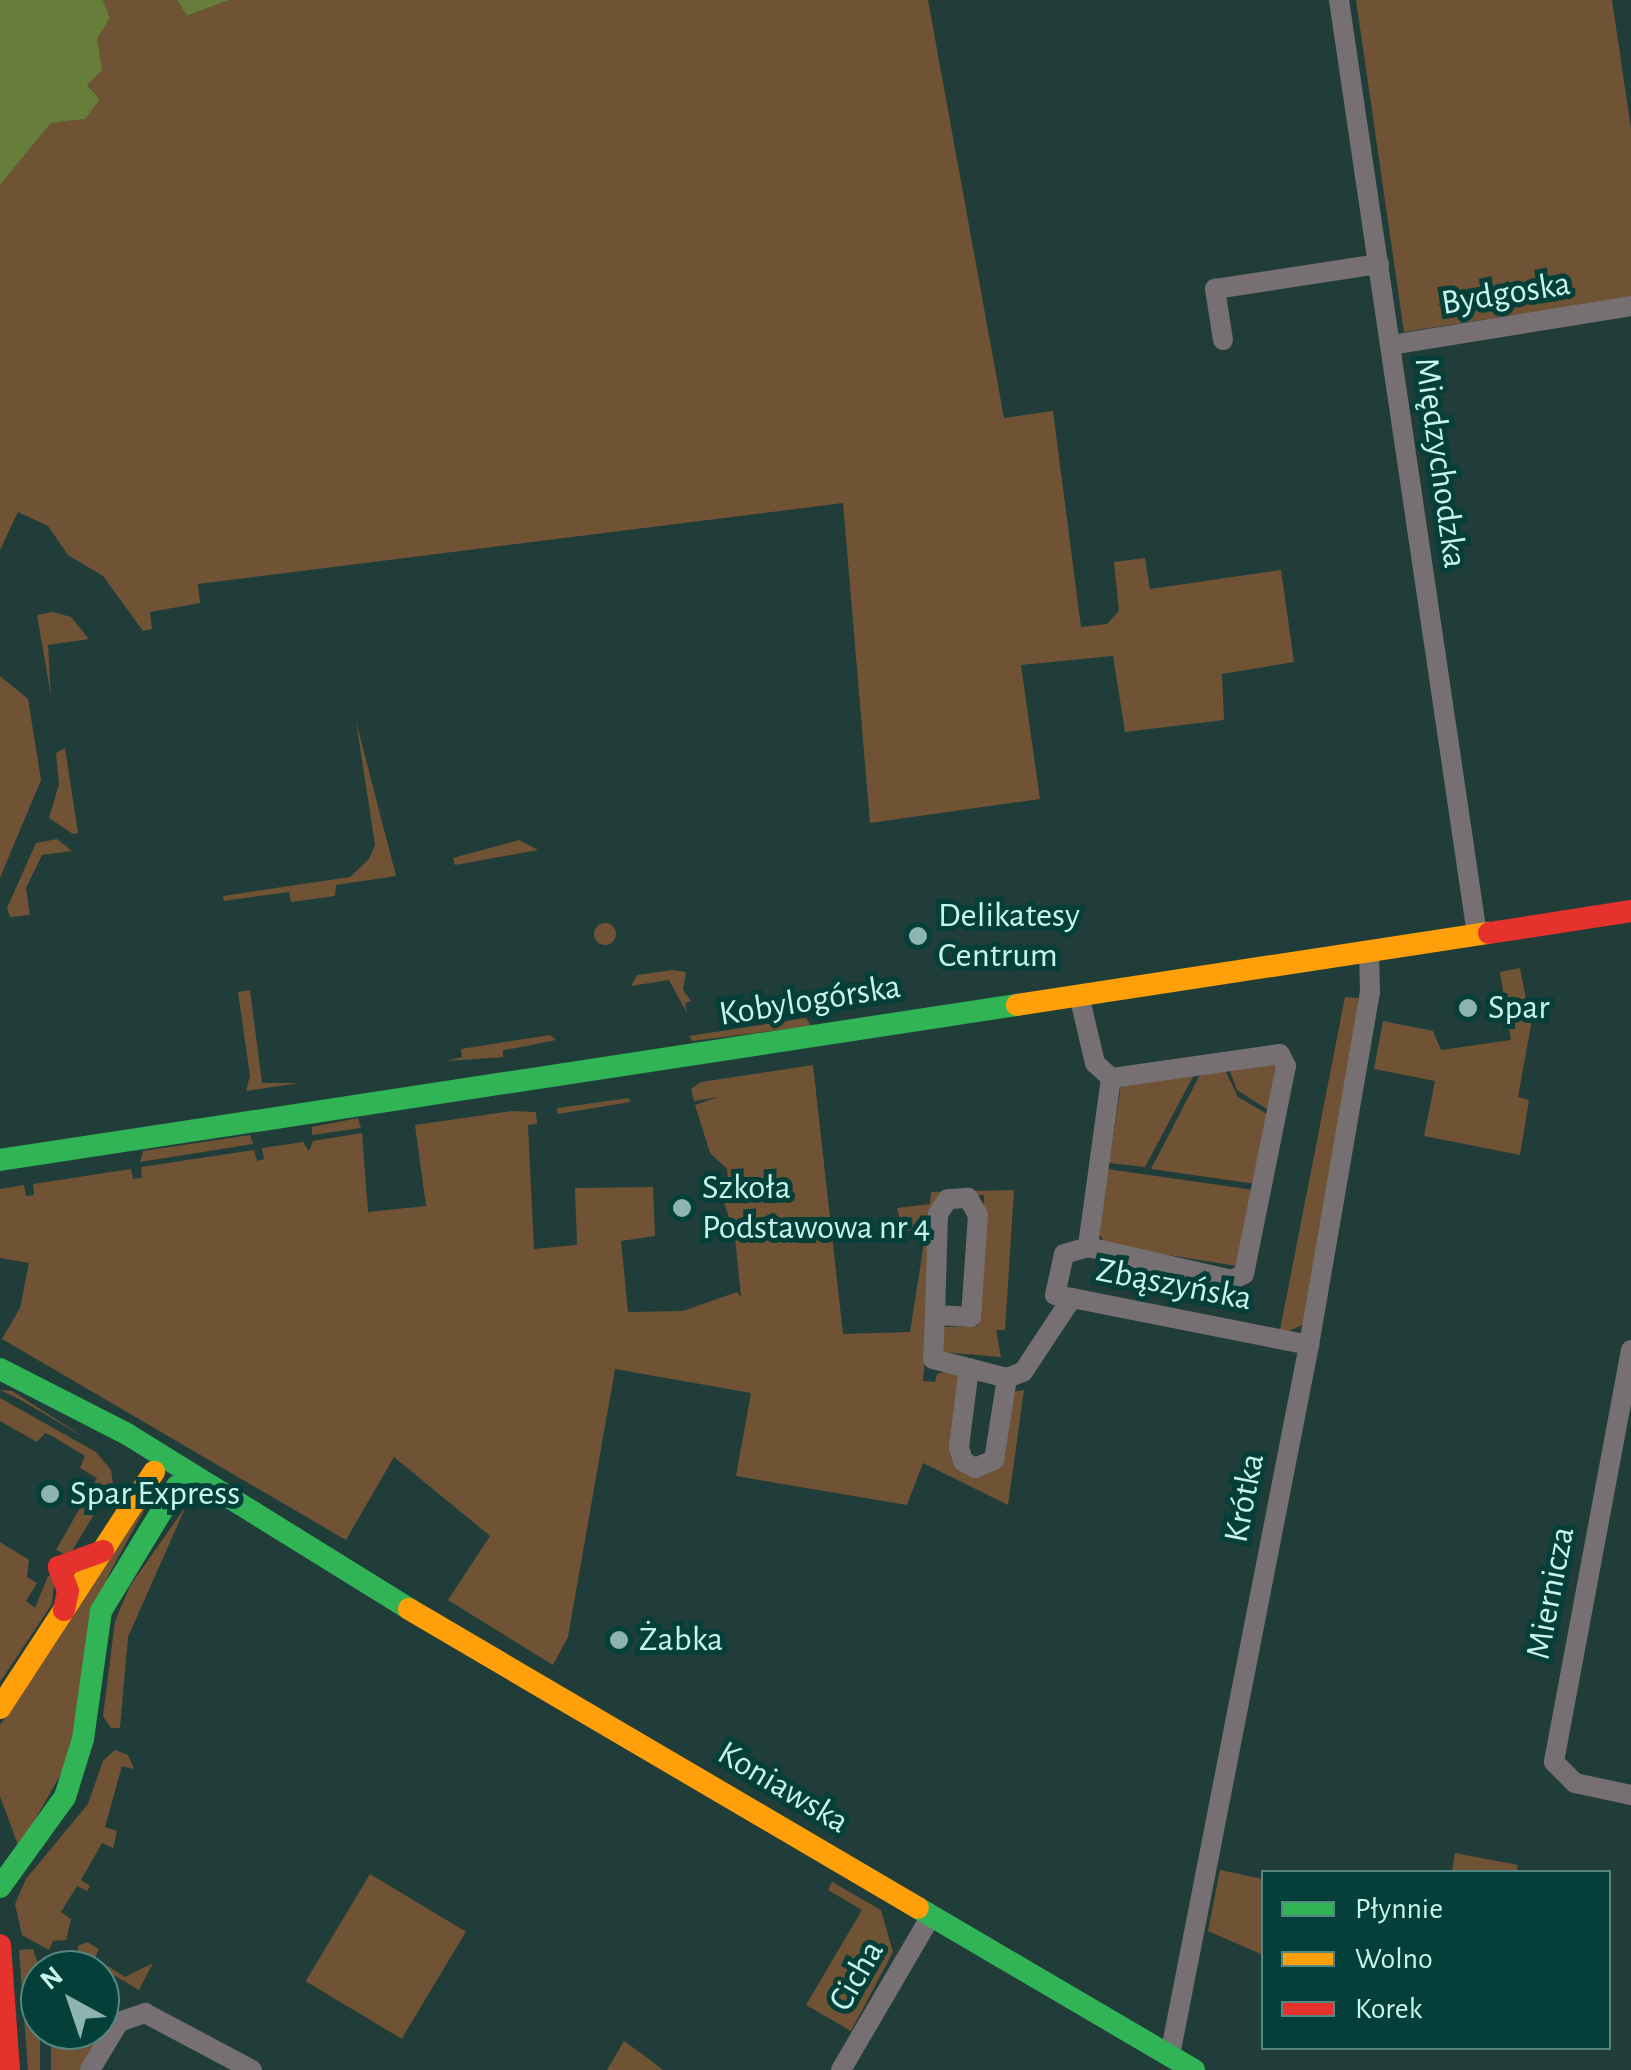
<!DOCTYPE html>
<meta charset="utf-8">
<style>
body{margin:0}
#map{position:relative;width:1631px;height:2070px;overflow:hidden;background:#213d3a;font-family:"Alegreya Sans",sans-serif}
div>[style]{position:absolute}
.green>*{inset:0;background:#6f5334;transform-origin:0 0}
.round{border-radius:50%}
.water>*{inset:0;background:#677d3a}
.street>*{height:20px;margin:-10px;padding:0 10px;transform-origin:10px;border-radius:10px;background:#777073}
.fast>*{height:22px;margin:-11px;padding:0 11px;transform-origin:11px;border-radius:11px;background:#30b455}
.slow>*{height:22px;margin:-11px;padding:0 11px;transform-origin:11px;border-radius:11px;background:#ff9f0a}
.jam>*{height:22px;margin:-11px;padding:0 11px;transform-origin:11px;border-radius:11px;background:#e5322d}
.dots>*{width:28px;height:28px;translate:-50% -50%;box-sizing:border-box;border:5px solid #053f39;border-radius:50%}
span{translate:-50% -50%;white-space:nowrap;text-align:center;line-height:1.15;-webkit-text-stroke:10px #053f39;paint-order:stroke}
.street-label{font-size:35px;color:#c7f4ec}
.poi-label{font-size:35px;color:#c7f4ec}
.left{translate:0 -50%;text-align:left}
.legend{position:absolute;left:1261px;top:1870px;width:350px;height:180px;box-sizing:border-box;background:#053f39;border:2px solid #538781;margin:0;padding:12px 18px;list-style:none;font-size:30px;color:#c7f4ec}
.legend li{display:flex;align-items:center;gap:20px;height:50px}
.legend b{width:50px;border:2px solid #538781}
.north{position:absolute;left:20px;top:1950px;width:100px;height:100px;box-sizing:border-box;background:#053f39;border:2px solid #538781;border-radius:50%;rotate:320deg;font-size:28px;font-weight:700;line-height:40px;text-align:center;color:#c7f4ec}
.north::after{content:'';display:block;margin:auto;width:35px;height:45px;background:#8db4ae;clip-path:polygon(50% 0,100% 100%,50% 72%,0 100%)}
</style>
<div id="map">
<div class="green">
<div style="clip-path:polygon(103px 0,177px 0,187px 16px,229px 0,928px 0,1004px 418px,1053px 411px,1081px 627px,1107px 624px,1119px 611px,1114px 562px,1145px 558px,1150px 589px,1281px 570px,1294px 662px,1222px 674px,1224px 720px,1125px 732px,1113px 656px,1021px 665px,1040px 799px,870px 823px,843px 503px,198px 584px,200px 603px,150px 612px,152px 629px,143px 631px,103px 576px,68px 555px,48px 526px,18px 512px,0 550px,0 185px,51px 123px,84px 119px,100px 98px,87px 85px,97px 39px,110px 18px)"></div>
<div style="clip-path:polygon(1356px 0,1612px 0,1631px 129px,1631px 297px,1404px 332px)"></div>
<div style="clip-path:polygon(53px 612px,71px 617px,89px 639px,48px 645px,51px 696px,37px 615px)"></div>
<div style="clip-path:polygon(0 676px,28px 699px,41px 780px,0 878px)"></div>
<div style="clip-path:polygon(356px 721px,396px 876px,336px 885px,335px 896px,291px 902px,289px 892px,224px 901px,223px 896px,350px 877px,369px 859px,375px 845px)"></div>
<div style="clip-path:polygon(65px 748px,78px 833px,73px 834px,49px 818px,59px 784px,56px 753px)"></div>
<div style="clip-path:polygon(57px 839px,72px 851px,42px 855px,26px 888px,30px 915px,10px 917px,7px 908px,36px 843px)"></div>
<div style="clip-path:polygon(519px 840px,538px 850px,455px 865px,453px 858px)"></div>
<div class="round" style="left:594px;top:923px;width:22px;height:22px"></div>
<div style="clip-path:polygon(1520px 968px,1531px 1025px,1518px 1097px,1529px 1100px,1520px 1155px,1424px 1136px,1435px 1081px,1374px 1069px,1383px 1021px,1433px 1031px,1441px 1050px,1511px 1040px,1500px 972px)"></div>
<div style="clip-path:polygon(673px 970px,686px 972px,683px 990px,691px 1001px,685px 1003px,687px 1013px,669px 980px,631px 986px,637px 975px)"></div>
<div style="clip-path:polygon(250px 990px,262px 1083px,300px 1083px,246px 1091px,250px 1076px,238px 992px)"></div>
<div style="clip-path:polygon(1345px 997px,1361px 998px,1304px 1324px,1287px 1332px,1280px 1330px)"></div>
<div style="clip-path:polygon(806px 1018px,811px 1026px,692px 1041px,689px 1036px)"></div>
<div style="clip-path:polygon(550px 1035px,556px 1040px,516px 1048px,559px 1042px,503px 1050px,503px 1057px,447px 1061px,462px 1057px,461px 1049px)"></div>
<div style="clip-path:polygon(813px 1065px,843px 1334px,910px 1332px,926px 1230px,902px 1231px,897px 1208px,930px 1204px,931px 1192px,1014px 1190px,1005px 1330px,996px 1330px,1001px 1357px,942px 1352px,943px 1327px,978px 1326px,984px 1195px,940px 1197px,923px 1381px,935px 1382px,937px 1374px,950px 1370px,959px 1376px,951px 1458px,982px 1475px,998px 1465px,1011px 1392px,1024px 1390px,1008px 1505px,923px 1463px,907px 1505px,736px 1476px,751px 1393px,615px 1369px,568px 1637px,553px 1665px,448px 1600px,490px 1536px,394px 1457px,346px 1540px,2px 1339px,20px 1308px,29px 1263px,0 1258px,0 1189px,24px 1185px,26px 1196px,34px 1195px,33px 1184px,131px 1169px,133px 1179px,142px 1178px,141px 1167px,254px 1150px,257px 1161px,264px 1159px,262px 1148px,303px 1142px,309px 1151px,313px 1141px,362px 1133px,368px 1212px,426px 1206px,415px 1125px,511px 1111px,536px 1112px,537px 1124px,528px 1125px,534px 1249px,577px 1245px,575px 1188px,653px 1187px,655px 1236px,621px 1241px,628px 1312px,683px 1311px,737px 1292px,741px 1297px,735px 1237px,719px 1186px,728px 1179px,727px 1169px,710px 1153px,695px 1105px,718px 1097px,694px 1101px,691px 1089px,701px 1082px)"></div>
<div style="clip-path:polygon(1275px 1065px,1270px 1111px,1237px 1090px,1228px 1066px)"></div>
<div style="clip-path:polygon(1223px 1066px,1238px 1097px,1269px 1115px,1256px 1184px,1151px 1169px,1203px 1069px)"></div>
<div style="clip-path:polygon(1196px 1071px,1145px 1167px,1109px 1163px,1121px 1085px)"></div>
<div style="clip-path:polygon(629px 1098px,630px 1102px,558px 1114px,557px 1108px)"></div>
<div style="clip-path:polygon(358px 1118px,361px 1128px,312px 1135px,312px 1127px)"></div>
<div style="clip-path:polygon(250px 1135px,253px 1144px,140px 1162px,143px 1151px)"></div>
<div style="clip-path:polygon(1107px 1169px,1254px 1190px,1237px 1266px,1106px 1245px,1098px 1232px)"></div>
<div style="clip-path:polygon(0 1390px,12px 1391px,87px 1439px,19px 1399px)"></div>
<div style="clip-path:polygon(0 1398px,96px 1452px,111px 1470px,113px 1483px,69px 1556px,56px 1550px,97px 1478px,80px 1468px,85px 1456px,52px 1436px,45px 1433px,37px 1442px,0 1421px)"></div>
<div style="clip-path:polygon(153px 1494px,108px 1576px,71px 1756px,19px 1848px,0 1796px,0 1725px)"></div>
<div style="clip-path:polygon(186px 1506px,128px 1637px,120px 1728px,111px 1728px,103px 1716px,115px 1621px,130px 1586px)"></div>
<div style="clip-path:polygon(0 1542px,29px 1560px,27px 1577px,37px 1583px,26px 1601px,35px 1608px,48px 1576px,55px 1574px,52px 1604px,0 1682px)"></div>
<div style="clip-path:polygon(115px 1750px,128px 1755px,134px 1769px,122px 1766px,105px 1827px,117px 1831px,113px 1848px,102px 1843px,81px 1880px,90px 1886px,87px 1891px,77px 1886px,61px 1912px,71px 1919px,66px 1940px,53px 1941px,49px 1950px,22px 1935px,15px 1904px,26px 1879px,88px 1804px,103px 1761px)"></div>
<div style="clip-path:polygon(1455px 1853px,1518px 1865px,1517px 1872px,1452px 1872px)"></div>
<div style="clip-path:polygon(1220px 1870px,1263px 1879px,1263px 1955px,1208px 1931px)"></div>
<div style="left:370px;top:1874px;width:112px;height:125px;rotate:31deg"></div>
<div style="clip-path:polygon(832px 1882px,881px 1910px,893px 1952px,851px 2031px,806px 2005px,862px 1910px,828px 1890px)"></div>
<div style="clip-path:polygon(87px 1942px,99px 1949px,95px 1958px,125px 1977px,153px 1963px,139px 1990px,78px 1954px,78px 1946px)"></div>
<div style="clip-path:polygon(33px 1949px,40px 1970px,40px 2070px,28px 2070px,19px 1950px)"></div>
<div style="clip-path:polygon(116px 1999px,82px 2070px,51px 2070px,51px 2030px,100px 2030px,100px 2004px,109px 2010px)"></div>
<div style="clip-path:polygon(624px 2041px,646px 2057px,663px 2070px,607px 2070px)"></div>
</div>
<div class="water">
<div style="clip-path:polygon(0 0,103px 0,110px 18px,97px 39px,102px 70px,87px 85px,100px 99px,85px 119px,51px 123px,0 185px)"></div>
<div style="clip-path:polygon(177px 0,229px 0,187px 16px)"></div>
</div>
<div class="street">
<div style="left:1339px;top:0;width:945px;rotate:81.6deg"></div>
<div style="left:1223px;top:340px;width:52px;rotate:-98.9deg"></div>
<div style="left:1215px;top:289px;width:166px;rotate:-8.7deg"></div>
<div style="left:1391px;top:345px;width:243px;rotate:-9.2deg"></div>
<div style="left:1079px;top:995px;width:70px;rotate:76.8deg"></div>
<div style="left:1095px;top:1063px;width:22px;rotate:43deg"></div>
<div style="left:1072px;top:1298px;width:17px;rotate:-170deg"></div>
<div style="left:1055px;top:1295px;width:42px;rotate:-77.6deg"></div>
<div style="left:1064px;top:1254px;width:25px;rotate:-16deg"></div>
<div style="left:1088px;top:1247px;width:148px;rotate:12.9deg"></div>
<div style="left:1232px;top:1280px;width:13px;rotate:-27deg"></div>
<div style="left:1244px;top:1274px;width:212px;rotate:-78.6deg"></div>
<div style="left:1286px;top:1066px;width:13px;rotate:-117deg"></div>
<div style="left:1280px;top:1054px;width:171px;rotate:171.9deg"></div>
<div style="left:1111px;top:1078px;width:171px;rotate:97.8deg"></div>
<div style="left:935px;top:1315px;width:36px;rotate:3deg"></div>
<div style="left:971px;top:1317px;width:102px;rotate:-86.1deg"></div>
<div style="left:978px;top:1215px;width:20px;rotate:-120deg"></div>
<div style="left:968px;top:1198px;width:20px;rotate:177deg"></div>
<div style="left:948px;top:1199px;width:18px;rotate:124deg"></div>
<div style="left:938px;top:1214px;width:101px;rotate:91.7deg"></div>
<div style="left:935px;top:1315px;width:44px;rotate:92.6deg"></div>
<div style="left:933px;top:1359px;width:76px;rotate:14.4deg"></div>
<div style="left:1631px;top:1350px;width:419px;rotate:100.6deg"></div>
<div style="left:1554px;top:1762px;width:30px;rotate:45deg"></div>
<div style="left:1575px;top:1783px;width:57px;rotate:12.1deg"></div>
<div style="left:969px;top:1368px;width:80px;rotate:97.2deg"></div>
<div style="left:959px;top:1447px;width:15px;rotate:74deg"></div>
<div style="left:963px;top:1461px;width:14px;rotate:30deg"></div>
<div style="left:975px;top:1468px;width:21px;rotate:-23deg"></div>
<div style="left:994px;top:1460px;width:83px;rotate:-81deg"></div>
<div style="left:1007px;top:1378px;width:17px;rotate:-21deg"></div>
<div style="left:1023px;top:1372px;width:89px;rotate:-56.5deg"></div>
<div style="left:1072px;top:1298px;width:242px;rotate:11.2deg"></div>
<div style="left:1170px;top:2055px;width:723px;rotate:-78.92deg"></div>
<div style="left:1309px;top:1345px;width:358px;rotate:-80.2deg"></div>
<div style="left:1370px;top:992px;width:41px;rotate:-91.4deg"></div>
<div style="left:90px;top:2070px;width:56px;rotate:-58.9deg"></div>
<div style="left:119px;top:2022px;width:28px;rotate:-19deg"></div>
<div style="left:145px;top:2013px;width:121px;rotate:28deg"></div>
<div style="left:841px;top:2070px;width:178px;rotate:-59.7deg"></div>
</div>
<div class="fast">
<div style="left:0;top:1160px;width:1029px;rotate:-8.67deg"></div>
<div style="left:0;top:1369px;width:143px;rotate:27.1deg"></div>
<div style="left:127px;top:1434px;width:332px;rotate:31.8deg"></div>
<div style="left:0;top:1887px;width:111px;rotate:-54.2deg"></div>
<div style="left:65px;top:1797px;width:61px;rotate:-72.8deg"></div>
<div style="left:83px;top:1739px;width:129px;rotate:-82deg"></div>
<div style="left:101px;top:1611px;width:146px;rotate:-58.7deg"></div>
<div style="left:918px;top:1908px;width:320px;rotate:30.4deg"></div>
</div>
<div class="slow">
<div style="left:1017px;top:1005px;width:477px;rotate:-8.7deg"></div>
<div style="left:409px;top:1609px;width:590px;rotate:30.43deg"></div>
<div style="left:0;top:1708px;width:282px;rotate:-56.9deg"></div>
</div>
<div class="jam">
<div style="left:1489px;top:933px;width:144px;rotate:-8.8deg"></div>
<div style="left:64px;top:1610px;width:19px;rotate:-78deg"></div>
<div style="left:68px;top:1591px;width:26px;rotate:-111deg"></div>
<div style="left:59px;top:1567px;width:47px;rotate:-20deg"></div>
<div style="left:0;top:1945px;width:125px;rotate:85.9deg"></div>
</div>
<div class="dots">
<div style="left:918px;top:936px;background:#8db4ae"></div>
<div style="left:1468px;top:1008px;background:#8db4ae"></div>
<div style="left:682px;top:1208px;background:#8db4ae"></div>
<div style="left:50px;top:1494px;background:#8db4ae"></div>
<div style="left:619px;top:1640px;background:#8db4ae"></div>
</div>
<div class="street-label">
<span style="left:1506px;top:294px;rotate:-9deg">Bydgoska</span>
<span style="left:1440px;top:463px;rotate:82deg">Międzychodzka</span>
<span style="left:810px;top:1001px;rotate:-9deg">Kobylogórska</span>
<span style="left:1174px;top:1285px;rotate:11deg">Zbąszyńska</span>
<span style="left:1245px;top:1498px;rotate:-79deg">Krótka</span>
<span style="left:1551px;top:1593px;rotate:-79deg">Miernicza</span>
<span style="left:783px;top:1788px;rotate:31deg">Koniawska</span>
<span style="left:857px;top:1976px;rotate:-60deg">Cicha</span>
</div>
<div class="poi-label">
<span class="left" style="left:938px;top:936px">Delikatesy<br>Centrum</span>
<span class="left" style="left:1488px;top:1008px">Spar</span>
<span class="left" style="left:702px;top:1208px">Szkoła<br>Podstawowa nr 4</span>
<span class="left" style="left:70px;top:1494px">Spar Express</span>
<span class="left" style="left:639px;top:1640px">Żabka</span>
</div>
<ul class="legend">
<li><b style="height:12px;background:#30b455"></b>Płynnie</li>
<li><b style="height:12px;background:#ff9f0a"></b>Wolno</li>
<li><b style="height:12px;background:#e5322d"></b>Korek</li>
</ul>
<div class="north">N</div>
</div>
